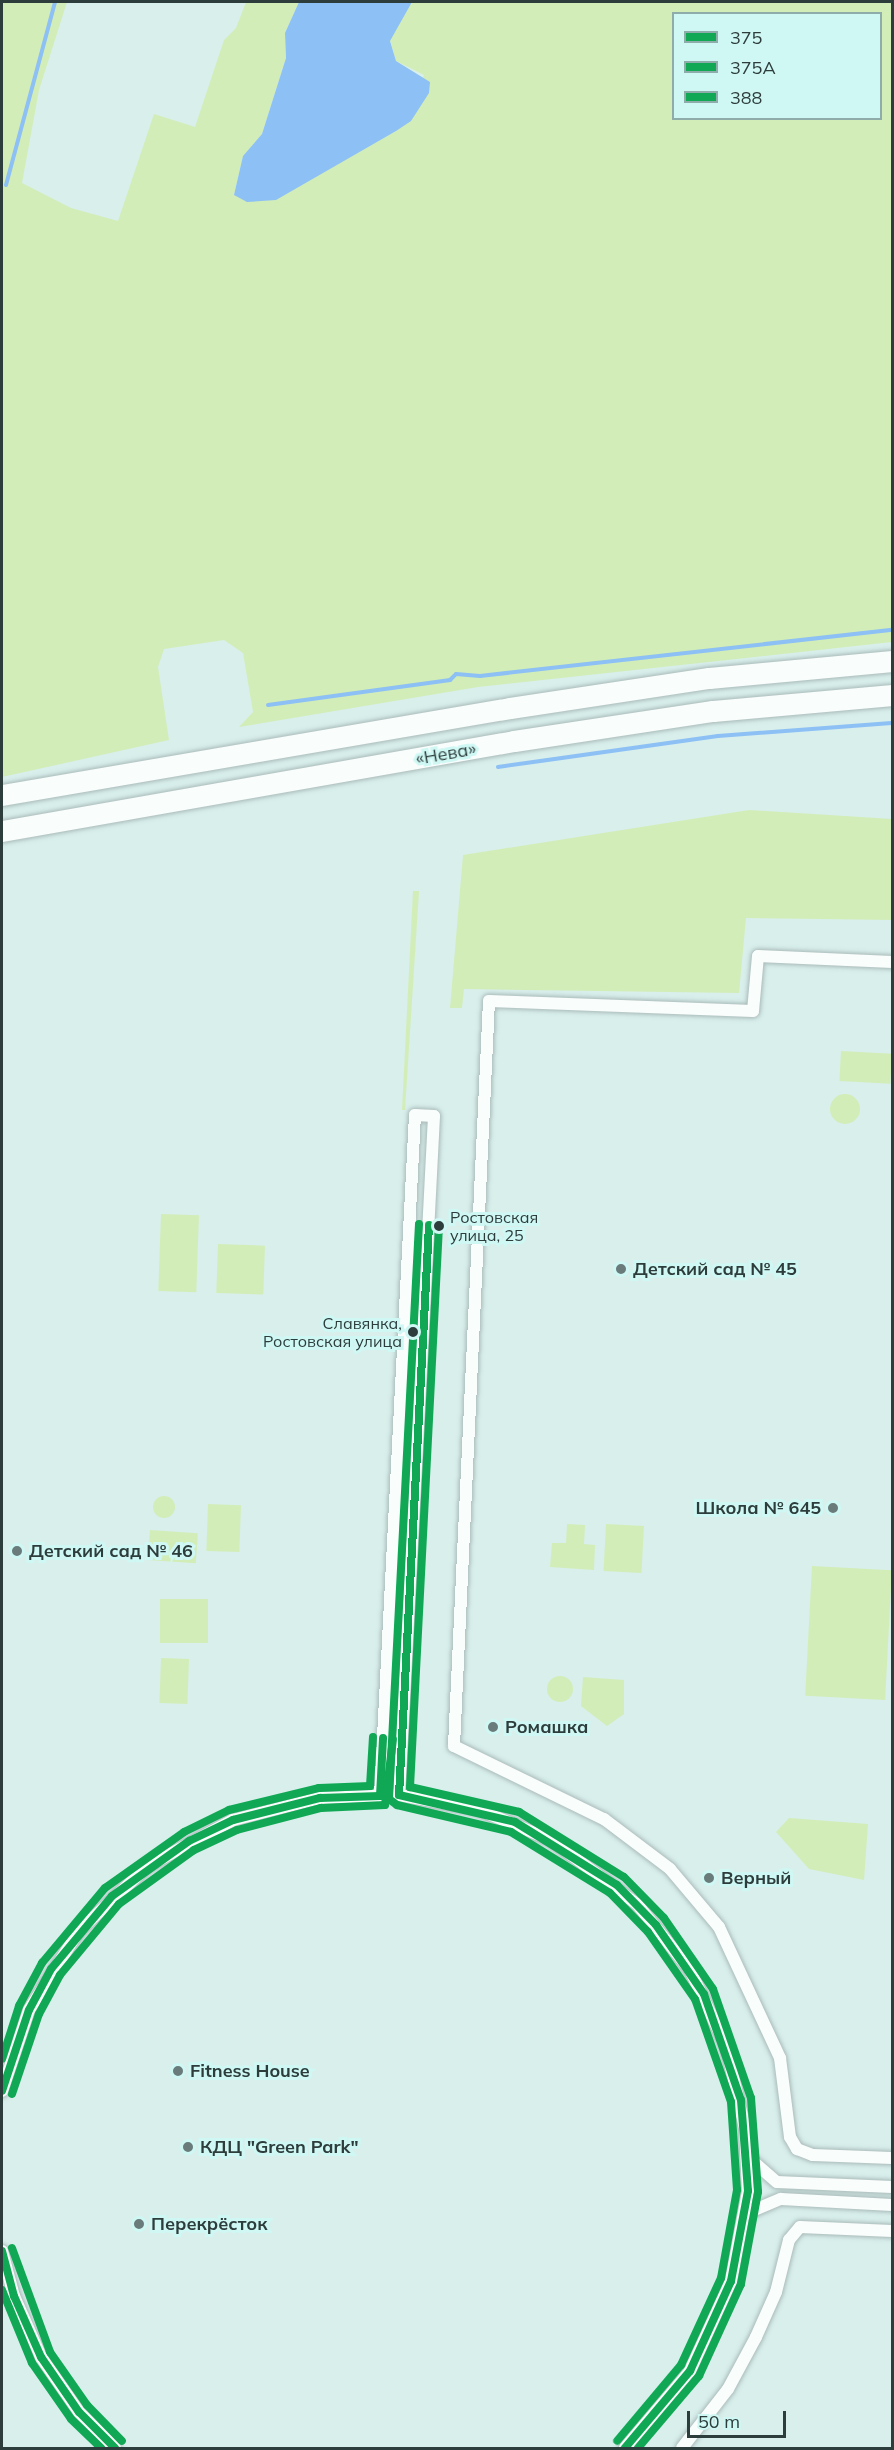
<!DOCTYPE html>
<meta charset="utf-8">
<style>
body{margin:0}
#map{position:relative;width:894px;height:2450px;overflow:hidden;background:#d8efec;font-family:Mulish,sans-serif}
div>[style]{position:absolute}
.green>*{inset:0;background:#d3edb8;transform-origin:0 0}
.round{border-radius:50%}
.water>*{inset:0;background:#8dc0f4}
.stream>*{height:4px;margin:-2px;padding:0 2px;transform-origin:2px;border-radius:2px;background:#8dc0f4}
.roads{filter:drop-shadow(0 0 2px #aabbb9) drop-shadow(0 0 2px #aabbb9)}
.street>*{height:12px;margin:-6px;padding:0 6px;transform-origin:6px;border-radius:6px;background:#f9fdfc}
.highway>*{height:21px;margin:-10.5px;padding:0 10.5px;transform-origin:10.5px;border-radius:10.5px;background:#f9fdfc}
.bus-1>*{height:8px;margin:-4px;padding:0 4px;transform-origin:4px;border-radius:4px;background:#10a855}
.bus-2>*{height:8px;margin:-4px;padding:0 4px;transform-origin:4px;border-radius:4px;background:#10a855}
.bus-3>*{height:8px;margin:-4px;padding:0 4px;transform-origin:4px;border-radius:4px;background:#10a855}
.dots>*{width:16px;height:16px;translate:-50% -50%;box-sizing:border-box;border:3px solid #cff8f4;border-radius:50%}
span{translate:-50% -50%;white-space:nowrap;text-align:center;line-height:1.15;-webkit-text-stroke:6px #cff8f4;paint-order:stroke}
.bus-label{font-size:16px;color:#2d3d3c}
.left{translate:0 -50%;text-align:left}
.right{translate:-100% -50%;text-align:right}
.street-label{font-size:18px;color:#2d3d3c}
.poi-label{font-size:18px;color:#2d3d3c;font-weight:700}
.frame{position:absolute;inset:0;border:3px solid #2d3d3c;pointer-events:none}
.legend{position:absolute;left:672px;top:12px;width:210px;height:108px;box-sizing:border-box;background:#cff8f4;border:2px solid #8eadaa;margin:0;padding:8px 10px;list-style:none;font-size:18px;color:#2d3d3c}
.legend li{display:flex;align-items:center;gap:12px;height:30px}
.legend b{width:30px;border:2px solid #8eadaa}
.scale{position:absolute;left:687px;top:2411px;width:99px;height:27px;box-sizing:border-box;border:3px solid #2d3d3c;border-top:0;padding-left:8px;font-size:18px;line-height:21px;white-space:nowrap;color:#2d3d3c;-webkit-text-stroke:4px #cff8f4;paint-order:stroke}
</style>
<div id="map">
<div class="green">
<div style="clip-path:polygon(evenodd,2px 2px,67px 2px,39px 90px,22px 183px,71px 208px,118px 221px,154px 114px,195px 127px,224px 40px,236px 28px,246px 2px,299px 2px,285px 33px,286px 58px,262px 134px,243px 157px,234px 195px,336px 164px,396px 131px,424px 75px,396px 61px,390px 40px,412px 2px,892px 2px,892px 642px,478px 687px,239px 727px,253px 712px,243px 653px,224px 640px,164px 649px,158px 667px,169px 740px,2px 777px,2px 2px,674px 14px,880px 14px,880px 118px,674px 118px,674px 14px)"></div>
<div style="clip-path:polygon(749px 810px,892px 819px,892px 920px,746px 918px,739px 993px,464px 989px,462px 1008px,450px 1008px,463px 855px)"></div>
<div style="clip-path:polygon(413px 891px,419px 891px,405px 1110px,402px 1110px)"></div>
<div style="left:841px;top:1051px;width:51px;height:30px;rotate:3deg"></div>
<div class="round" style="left:830px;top:1094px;width:30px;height:30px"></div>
<div style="left:161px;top:1214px;width:38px;height:77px;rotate:2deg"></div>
<div style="left:218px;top:1244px;width:47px;height:49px;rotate:2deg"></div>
<div class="round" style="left:153px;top:1496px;width:22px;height:22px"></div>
<div style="left:208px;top:1504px;width:33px;height:47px;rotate:2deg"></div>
<div style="clip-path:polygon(567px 1524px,585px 1525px,584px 1544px,595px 1545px,594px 1570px,550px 1567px,552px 1543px,566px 1543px)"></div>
<div style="left:606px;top:1524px;width:38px;height:47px;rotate:3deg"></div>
<div style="left:150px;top:1530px;width:48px;height:30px;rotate:4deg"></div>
<div style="left:812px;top:1566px;width:80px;height:130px;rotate:3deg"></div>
<div style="left:160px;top:1599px;width:48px;height:44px"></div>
<div style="left:161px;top:1658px;width:28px;height:45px;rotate:2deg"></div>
<div class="round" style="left:547px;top:1676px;width:26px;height:26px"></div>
<div style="clip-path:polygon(583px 1677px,624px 1680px,624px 1714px,607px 1726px,581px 1706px)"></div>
<div style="clip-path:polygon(789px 1818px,868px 1824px,864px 1880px,809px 1869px,776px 1832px)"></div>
</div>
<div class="water">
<div style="clip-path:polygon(299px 2px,412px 2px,390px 41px,396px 61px,430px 82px,429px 93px,411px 121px,396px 131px,276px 200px,247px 202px,234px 195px,243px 156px,262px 134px,286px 58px,285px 33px)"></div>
</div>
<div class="stream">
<div style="left:6px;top:185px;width:189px;rotate:-75deg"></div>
<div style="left:268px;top:705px;width:184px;rotate:-7.8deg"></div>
<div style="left:450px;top:680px;width:8px;rotate:-45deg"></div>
<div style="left:456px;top:674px;width:24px;rotate:5deg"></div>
<div style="left:480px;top:676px;width:415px;rotate:-6.4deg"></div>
<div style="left:498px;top:767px;width:222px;rotate:-8deg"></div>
<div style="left:718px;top:736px;width:174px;rotate:-4.3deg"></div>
</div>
<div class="roads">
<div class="street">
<div style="left:892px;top:962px;width:134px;rotate:-177.4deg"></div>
<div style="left:758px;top:956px;width:55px;rotate:95.2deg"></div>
<div style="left:753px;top:1011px;width:264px;rotate:-177.8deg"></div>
<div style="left:489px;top:1001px;width:746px;rotate:92.69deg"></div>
<div style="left:454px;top:1746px;width:167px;rotate:26deg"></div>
<div style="left:604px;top:1819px;width:83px;rotate:37.1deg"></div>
<div style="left:670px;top:1869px;width:76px;rotate:49.8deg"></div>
<div style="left:719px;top:1927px;width:145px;rotate:65deg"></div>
<div style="left:780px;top:2058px;width:80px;rotate:82.8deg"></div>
<div style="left:790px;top:2137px;width:14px;rotate:60deg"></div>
<div style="left:797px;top:2149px;width:17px;rotate:21deg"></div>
<div style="left:813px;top:2155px;width:79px;rotate:2.2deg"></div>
<div style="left:380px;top:1796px;width:682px;rotate:-87.06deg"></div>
<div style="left:415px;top:1115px;width:19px;rotate:3deg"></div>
<div style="left:434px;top:1116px;width:680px;rotate:92.95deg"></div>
<div style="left:2px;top:2091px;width:85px;rotate:-71.6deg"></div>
<div style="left:29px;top:2010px;width:93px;rotate:-57.7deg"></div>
<div style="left:79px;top:1931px;width:95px;rotate:-43.3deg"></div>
<div style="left:148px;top:1866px;width:97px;rotate:-28.4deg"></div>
<div style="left:233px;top:1820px;width:90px;rotate:-14.2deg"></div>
<div style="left:320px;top:1798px;width:79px;rotate:-2.2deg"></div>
<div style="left:399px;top:1795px;width:79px;rotate:10.2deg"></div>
<div style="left:477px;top:1809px;width:80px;rotate:22.7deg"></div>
<div style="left:551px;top:1840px;width:107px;rotate:36.7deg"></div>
<div style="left:637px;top:1904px;width:85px;rotate:51.2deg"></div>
<div style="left:690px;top:1970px;width:84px;rotate:64.7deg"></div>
<div style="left:726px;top:2046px;width:84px;rotate:77deg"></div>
<div style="left:745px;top:2128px;width:63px;rotate:87.3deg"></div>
<div style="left:748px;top:2191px;width:92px;rotate:100.7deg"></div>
<div style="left:731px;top:2281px;width:99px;rotate:114.5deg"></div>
<div style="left:690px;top:2371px;width:101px;rotate:130.2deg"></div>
<div style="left:748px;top:2157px;width:38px;rotate:41deg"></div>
<div style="left:777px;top:2182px;width:115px;rotate:2.5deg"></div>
<div style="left:745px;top:2214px;width:39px;rotate:-23deg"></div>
<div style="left:781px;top:2199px;width:111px;rotate:3.1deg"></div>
<div style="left:2px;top:2251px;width:47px;rotate:75.1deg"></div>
<div style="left:14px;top:2296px;width:67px;rotate:66.1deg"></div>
<div style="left:41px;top:2357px;width:67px;rotate:55.4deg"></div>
<div style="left:79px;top:2412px;width:51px;rotate:45deg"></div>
<div style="left:682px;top:2448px;width:75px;rotate:-52.1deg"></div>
<div style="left:728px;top:2389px;width:59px;rotate:-61.7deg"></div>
<div style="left:756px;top:2337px;width:49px;rotate:-66deg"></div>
<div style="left:776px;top:2292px;width:54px;rotate:-76deg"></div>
<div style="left:789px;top:2240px;width:17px;rotate:-50deg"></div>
<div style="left:800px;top:2227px;width:92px;rotate:2.5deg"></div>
</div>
<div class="highway">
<div style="left:2px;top:795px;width:515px;rotate:-9.72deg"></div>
<div style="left:510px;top:708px;width:201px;rotate:-8.6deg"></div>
<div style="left:709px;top:678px;width:184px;rotate:-5.3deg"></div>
<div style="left:2px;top:831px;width:520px;rotate:-9.97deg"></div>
<div style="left:514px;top:741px;width:201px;rotate:-8.6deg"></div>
<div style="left:713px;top:711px;width:180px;rotate:-5.1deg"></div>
</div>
</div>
<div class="bus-1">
<div style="left:429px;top:1225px;width:571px;rotate:93.01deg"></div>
<div style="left:399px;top:1795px;width:119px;rotate:13.1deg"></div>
<div style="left:515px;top:1822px;width:120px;rotate:31.7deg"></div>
<div style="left:617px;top:1885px;width:56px;rotate:45.7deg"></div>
<div style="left:656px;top:1925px;width:84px;rotate:55.2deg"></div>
<div style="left:704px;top:1994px;width:112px;rotate:70.8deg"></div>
<div style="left:741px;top:2100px;width:91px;rotate:85.6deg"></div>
<div style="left:748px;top:2191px;width:92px;rotate:100.7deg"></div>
<div style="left:731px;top:2281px;width:99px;rotate:114.5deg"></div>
<div style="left:690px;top:2371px;width:101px;rotate:130.2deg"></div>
<div style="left:2px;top:2091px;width:85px;rotate:-71.6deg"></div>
<div style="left:29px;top:2010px;width:47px;rotate:-61.8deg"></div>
<div style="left:51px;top:1969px;width:95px;rotate:-50.1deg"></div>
<div style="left:112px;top:1896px;width:95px;rotate:-35.5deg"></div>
<div style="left:189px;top:1841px;width:49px;rotate:-25.5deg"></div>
<div style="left:233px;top:1820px;width:90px;rotate:-14.2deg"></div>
<div style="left:320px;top:1798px;width:60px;rotate:-1.9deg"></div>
<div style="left:380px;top:1796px;width:58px;rotate:-87deg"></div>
<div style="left:2px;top:2251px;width:47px;rotate:75.1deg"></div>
<div style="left:14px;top:2296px;width:67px;rotate:66.1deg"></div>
<div style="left:41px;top:2357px;width:67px;rotate:55.4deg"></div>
<div style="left:79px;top:2412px;width:51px;rotate:45deg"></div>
</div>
<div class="bus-2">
<div style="left:419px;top:1224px;width:576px;rotate:92.99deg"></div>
<div style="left:389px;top:1799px;width:10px;rotate:37deg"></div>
<div style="left:397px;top:1805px;width:117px;rotate:13.3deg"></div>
<div style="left:511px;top:1832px;width:116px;rotate:31.6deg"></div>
<div style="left:610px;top:1893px;width:54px;rotate:45.7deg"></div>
<div style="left:648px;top:1932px;width:82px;rotate:55deg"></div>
<div style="left:695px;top:1999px;width:109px;rotate:70.7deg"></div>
<div style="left:731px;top:2102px;width:88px;rotate:86.1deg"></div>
<div style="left:737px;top:2190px;width:89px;rotate:100.3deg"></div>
<div style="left:721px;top:2278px;width:96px;rotate:114.7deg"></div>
<div style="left:681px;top:2365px;width:99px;rotate:130.1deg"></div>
<div style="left:12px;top:2094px;width:84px;rotate:-71.4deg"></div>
<div style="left:39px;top:2014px;width:44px;rotate:-61.7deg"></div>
<div style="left:60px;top:1975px;width:92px;rotate:-50.3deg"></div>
<div style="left:119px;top:1904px;width:92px;rotate:-35.8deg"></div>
<div style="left:194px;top:1850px;width:47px;rotate:-24.9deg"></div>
<div style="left:237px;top:1830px;width:87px;rotate:-14.7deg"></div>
<div style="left:321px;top:1808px;width:64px;rotate:-2.7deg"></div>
<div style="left:385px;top:1805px;width:66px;rotate:-83.1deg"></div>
<div style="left:2px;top:2290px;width:79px;rotate:67.7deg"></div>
<div style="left:32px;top:2363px;width:68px;rotate:55.1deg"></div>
<div style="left:71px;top:2419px;width:42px;rotate:44deg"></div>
</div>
<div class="bus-3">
<div style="left:439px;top:1226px;width:562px;rotate:92.96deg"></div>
<div style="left:410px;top:1787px;width:112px;rotate:12.9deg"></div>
<div style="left:519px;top:1812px;width:123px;rotate:31.8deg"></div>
<div style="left:624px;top:1877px;width:57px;rotate:45.7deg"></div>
<div style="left:664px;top:1918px;width:86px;rotate:55.4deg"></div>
<div style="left:713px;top:1989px;width:115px;rotate:70.8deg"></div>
<div style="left:751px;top:2098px;width:94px;rotate:85.7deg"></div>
<div style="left:758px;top:2192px;width:94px;rotate:100.5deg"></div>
<div style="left:741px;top:2284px;width:101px;rotate:114.5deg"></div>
<div style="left:699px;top:2376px;width:94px;rotate:130.3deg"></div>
<div style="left:2px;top:2059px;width:56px;rotate:-72.2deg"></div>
<div style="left:19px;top:2006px;width:49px;rotate:-61.9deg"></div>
<div style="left:42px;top:1963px;width:98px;rotate:-50deg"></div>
<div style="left:105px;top:1888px;width:97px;rotate:-35.3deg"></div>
<div style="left:184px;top:1832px;width:50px;rotate:-26.1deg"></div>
<div style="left:229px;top:1810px;width:93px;rotate:-13.7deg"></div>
<div style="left:319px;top:1788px;width:51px;rotate:-2.2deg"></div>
<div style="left:370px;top:1786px;width:49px;rotate:-86.5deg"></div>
<div style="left:12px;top:2248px;width:111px;rotate:69.9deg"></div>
<div style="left:50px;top:2352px;width:65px;rotate:55.1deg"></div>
<div style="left:87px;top:2405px;width:50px;rotate:45.8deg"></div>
</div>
<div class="dots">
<div style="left:439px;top:1226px;background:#2d3d3c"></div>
<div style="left:621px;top:1269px;background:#697b7a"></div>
<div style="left:413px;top:1332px;background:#2d3d3c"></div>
<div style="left:833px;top:1508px;background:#697b7a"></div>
<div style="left:17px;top:1551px;background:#697b7a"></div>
<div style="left:493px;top:1727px;background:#697b7a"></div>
<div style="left:709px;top:1878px;background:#697b7a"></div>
<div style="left:178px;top:2071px;background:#697b7a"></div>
<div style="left:188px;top:2147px;background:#697b7a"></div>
<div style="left:139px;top:2224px;background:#697b7a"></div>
</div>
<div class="bus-label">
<span class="left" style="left:450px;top:1226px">Ростовская<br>улица, 25</span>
<span class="right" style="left:402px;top:1332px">Славянка,<br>Ростовская улица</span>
</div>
<div class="street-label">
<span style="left:446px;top:754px;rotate:-10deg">«Нева»</span>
</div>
<div class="poi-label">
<span class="left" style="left:633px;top:1269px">Детский сад № 45</span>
<span class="right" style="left:821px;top:1508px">Школа № 645</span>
<span class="left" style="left:29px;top:1551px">Детский сад № 46</span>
<span class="left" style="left:505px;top:1727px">Ромашка</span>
<span class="left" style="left:721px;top:1878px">Верный</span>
<span class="left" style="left:190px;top:2071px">Fitness House</span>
<span class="left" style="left:200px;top:2147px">КДЦ "Green Park"</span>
<span class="left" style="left:151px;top:2224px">Перекрёсток</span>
</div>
<div class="frame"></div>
<ul class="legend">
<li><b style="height:8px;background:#10a855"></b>375</li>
<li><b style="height:8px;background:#10a855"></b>375А</li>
<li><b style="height:8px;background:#10a855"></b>388</li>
</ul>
<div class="scale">50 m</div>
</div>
